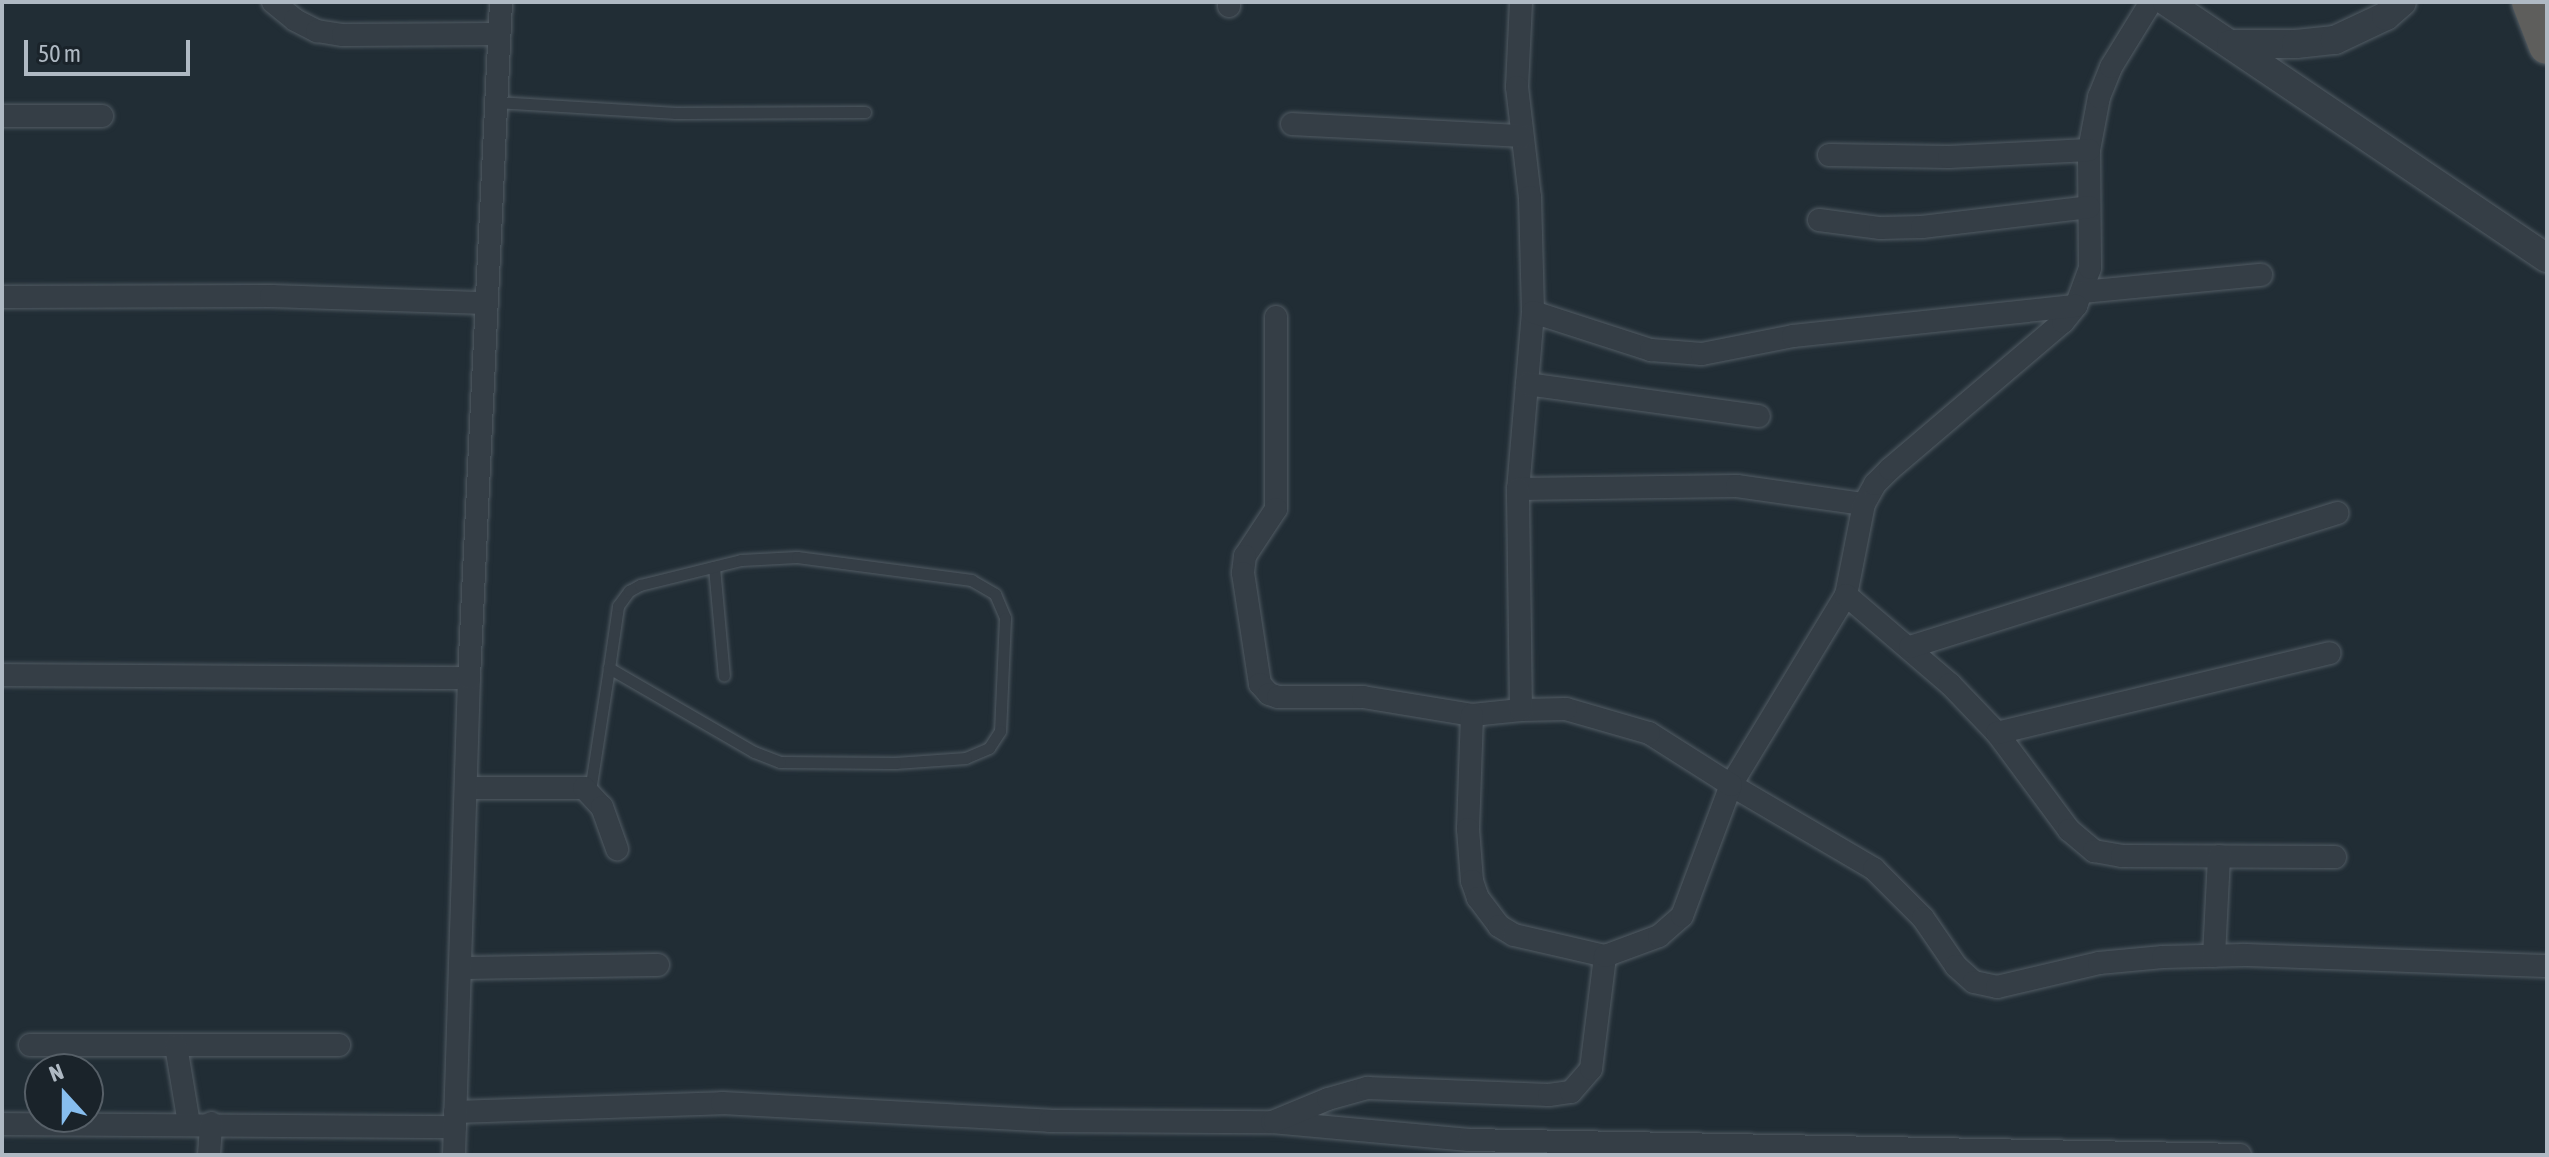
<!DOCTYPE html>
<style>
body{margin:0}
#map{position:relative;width:2549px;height:1157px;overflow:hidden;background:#212d35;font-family:"Asap Condensed",sans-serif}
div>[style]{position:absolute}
.roads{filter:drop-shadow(0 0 2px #525c64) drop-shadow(0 0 2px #525c64)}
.service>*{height:11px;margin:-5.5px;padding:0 5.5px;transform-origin:5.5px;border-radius:5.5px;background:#353e46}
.minor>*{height:22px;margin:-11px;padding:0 11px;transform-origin:11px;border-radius:11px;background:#353e46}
.tertiary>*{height:28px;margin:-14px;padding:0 14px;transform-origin:14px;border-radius:14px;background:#353e46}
.trunk>*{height:36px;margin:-18px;padding:0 18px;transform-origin:18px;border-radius:18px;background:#5e5e5c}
span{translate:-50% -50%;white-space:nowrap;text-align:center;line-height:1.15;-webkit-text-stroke:8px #1a232a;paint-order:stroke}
.frame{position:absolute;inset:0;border:4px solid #afb9c3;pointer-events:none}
.north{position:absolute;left:24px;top:1053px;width:80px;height:80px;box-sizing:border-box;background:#1a232a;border:2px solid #565f67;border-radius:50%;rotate:339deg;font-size:22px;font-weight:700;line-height:32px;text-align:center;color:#afb9c3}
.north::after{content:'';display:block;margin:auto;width:28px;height:36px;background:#87beef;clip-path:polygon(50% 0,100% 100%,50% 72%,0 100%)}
.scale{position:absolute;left:24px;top:40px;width:166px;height:36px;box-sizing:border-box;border:4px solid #afb9c3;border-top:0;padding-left:10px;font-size:24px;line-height:28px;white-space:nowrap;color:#afb9c3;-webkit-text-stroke:6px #1a232a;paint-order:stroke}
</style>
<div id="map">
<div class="roads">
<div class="service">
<div style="left:496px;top:102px;width:180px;rotate:3.5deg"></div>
<div style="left:676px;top:113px;width:189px;rotate:-0.3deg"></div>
<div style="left:714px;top:567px;width:109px;rotate:84.8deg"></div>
<div style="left:590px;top:791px;width:124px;rotate:-81.2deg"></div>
<div style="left:609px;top:668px;width:63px;rotate:-81.7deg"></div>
<div style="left:618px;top:606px;width:19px;rotate:-54deg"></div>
<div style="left:629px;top:591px;width:13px;rotate:-29deg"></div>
<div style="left:640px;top:585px;width:104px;rotate:-13.9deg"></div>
<div style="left:741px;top:560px;width:56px;rotate:-3.1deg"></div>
<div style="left:797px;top:557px;width:176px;rotate:7.5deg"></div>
<div style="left:971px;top:580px;width:28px;rotate:30deg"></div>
<div style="left:995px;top:594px;width:26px;rotate:67deg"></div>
<div style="left:1005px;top:618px;width:113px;rotate:92.5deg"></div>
<div style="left:1000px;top:731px;width:20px;rotate:123deg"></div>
<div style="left:989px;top:748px;width:25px;rotate:157deg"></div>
<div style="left:966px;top:758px;width:71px;rotate:176deg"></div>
<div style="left:895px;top:763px;width:115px;rotate:-179.5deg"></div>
<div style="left:780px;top:762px;width:28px;rotate:-159deg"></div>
<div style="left:754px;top:752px;width:168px;rotate:-149.9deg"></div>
</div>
<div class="minor">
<div style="left:273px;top:2px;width:28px;rotate:39deg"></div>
<div style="left:295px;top:20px;width:25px;rotate:27deg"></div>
<div style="left:317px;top:31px;width:26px;rotate:9deg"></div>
<div style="left:343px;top:35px;width:156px;rotate:-0.4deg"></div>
<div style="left:1229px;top:2px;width:4px;rotate:90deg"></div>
<div style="left:1521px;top:2px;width:85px;rotate:92.7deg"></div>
<div style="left:1517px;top:87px;width:111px;rotate:83.3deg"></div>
<div style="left:1530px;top:197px;width:115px;rotate:88.5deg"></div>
<div style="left:1533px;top:312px;width:178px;rotate:94.8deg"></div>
<div style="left:1518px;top:489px;width:219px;rotate:-0.8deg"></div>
<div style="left:1737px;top:486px;width:128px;rotate:8.1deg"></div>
<div style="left:1864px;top:504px;width:23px;rotate:-61deg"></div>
<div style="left:1875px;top:484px;width:21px;rotate:-45deg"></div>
<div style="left:1890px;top:469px;width:227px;rotate:-40.4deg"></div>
<div style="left:2063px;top:322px;width:21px;rotate:-51deg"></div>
<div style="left:2076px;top:306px;width:40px;rotate:-69.8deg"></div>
<div style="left:2090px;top:268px;width:118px;rotate:-90.5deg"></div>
<div style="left:2089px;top:150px;width:54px;rotate:-79.3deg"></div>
<div style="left:2099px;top:97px;width:32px;rotate:-68deg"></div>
<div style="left:2111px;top:67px;width:76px;rotate:-58.4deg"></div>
<div style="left:2px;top:116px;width:100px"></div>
<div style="left:1292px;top:124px;width:230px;rotate:3deg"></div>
<div style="left:1829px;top:155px;width:120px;rotate:1deg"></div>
<div style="left:1949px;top:157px;width:140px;rotate:-2.9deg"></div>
<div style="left:1819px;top:220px;width:62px;rotate:7.5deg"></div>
<div style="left:1880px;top:228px;width:42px;rotate:-1.4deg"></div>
<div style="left:1922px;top:227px;width:168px;rotate:-6.8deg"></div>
<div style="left:2083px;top:292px;width:179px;rotate:-5.5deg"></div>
<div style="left:2px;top:297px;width:269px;rotate:-0.2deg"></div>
<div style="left:271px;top:296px;width:215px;rotate:1.9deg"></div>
<div style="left:1533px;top:312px;width:124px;rotate:17.9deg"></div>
<div style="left:1651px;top:350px;width:51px;rotate:4.5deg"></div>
<div style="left:1702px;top:354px;width:93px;rotate:-11.2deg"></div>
<div style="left:1793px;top:336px;width:285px;rotate:-6.1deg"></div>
<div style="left:1276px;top:317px;width:192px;rotate:90deg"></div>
<div style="left:1276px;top:509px;width:56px;rotate:123.4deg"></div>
<div style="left:1245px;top:556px;width:17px;rotate:97deg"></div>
<div style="left:1243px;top:573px;width:112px;rotate:81.3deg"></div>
<div style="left:1260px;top:684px;width:13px;rotate:48deg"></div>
<div style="left:1269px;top:694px;width:9px;rotate:18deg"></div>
<div style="left:1278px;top:697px;width:85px"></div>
<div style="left:1363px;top:697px;width:110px;rotate:9.4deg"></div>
<div style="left:1472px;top:715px;width:49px;rotate:-5.8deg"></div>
<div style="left:1527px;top:384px;width:234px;rotate:7.9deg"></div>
<div style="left:1864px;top:504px;width:93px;rotate:101.2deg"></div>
<div style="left:1846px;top:595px;width:222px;rotate:121.2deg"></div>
<div style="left:1731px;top:785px;width:166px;rotate:30.4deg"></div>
<div style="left:1874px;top:869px;width:69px;rotate:45deg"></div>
<div style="left:1923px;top:918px;width:58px;rotate:55.5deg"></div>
<div style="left:1956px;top:966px;width:24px;rotate:42deg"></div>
<div style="left:1974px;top:982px;width:24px;rotate:12deg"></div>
<div style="left:1997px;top:987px;width:105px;rotate:-13.2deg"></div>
<div style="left:2099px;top:963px;width:64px;rotate:-5.4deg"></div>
<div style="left:2163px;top:957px;width:81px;rotate:-1.4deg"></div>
<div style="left:2244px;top:955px;width:303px;rotate:2.1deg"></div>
<div style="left:1846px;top:595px;width:137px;rotate:40.6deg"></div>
<div style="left:1950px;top:684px;width:68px;rotate:46.2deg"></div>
<div style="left:1997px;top:733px;width:121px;rotate:53.4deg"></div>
<div style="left:2069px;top:830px;width:33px;rotate:40deg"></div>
<div style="left:2094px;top:851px;width:28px;rotate:10deg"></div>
<div style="left:2122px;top:856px;width:213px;rotate:0.3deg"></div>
<div style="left:1910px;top:647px;width:448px;rotate:-17.4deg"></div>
<div style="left:2px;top:675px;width:467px;rotate:0.4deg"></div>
<div style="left:1472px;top:715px;width:114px;rotate:92deg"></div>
<div style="left:1468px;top:829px;width:52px;rotate:85.6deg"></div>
<div style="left:1472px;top:881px;width:18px;rotate:71deg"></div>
<div style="left:1478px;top:898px;width:35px;rotate:53deg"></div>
<div style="left:1499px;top:926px;width:17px;rotate:31deg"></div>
<div style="left:1514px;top:935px;width:93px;rotate:13deg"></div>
<div style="left:1997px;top:733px;width:342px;rotate:-13.5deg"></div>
<div style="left:467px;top:788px;width:117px"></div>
<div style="left:584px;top:788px;width:26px;rotate:47deg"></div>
<div style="left:602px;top:807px;width:45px;rotate:70.3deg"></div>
<div style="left:2214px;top:956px;width:100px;rotate:-87.1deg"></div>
<div style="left:462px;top:968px;width:196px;rotate:-0.9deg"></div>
<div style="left:30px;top:1045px;width:309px"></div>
<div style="left:176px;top:1046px;width:79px;rotate:80.5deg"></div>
<div style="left:455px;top:1112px;width:267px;rotate:-1.9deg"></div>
<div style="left:722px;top:1103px;width:328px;rotate:3.1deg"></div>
<div style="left:1050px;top:1121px;width:222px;rotate:0.3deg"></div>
<div style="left:1272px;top:1122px;width:198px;rotate:5.2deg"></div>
<div style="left:1469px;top:1140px;width:771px;rotate:1.11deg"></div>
<div style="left:1275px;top:1121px;width:57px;rotate:-22.5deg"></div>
<div style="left:1328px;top:1099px;width:41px;rotate:-15.8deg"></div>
<div style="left:1367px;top:1088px;width:182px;rotate:2.2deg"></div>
<div style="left:1549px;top:1095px;width:22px;rotate:-8deg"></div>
<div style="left:1571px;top:1092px;width:30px;rotate:-49deg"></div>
<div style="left:1591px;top:1069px;width:114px;rotate:-82.9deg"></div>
<div style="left:1605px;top:956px;width:58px;rotate:-20.3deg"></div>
<div style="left:1659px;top:936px;width:30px;rotate:-41deg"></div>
<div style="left:1682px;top:916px;width:140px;rotate:-69.5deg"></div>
<div style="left:1731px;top:785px;width:97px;rotate:-147.6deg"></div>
<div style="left:1649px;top:733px;width:86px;rotate:-163.9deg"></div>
<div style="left:1566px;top:709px;width:45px;rotate:178.7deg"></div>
<div style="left:1521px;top:710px;width:221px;rotate:-90.8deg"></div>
<div style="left:2px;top:1124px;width:453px;rotate:0.4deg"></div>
<div style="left:209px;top:1155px;width:32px;rotate:-86deg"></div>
<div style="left:454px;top:1155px;width:477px;rotate:-88.2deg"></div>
<div style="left:469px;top:678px;width:677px;rotate:-87.29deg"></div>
</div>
<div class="tertiary">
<div style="left:2167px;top:2px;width:458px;rotate:34deg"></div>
<div style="left:2231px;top:44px;width:65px"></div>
<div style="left:2296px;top:44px;width:39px;rotate:-6deg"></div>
<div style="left:2335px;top:40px;width:56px;rotate:-25.2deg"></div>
<div style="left:2386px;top:16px;width:21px;rotate:-41deg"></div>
</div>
<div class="trunk">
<div style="left:2530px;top:2px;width:47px;rotate:68.9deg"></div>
</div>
</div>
<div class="frame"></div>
<div class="north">N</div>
<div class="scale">50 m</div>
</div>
